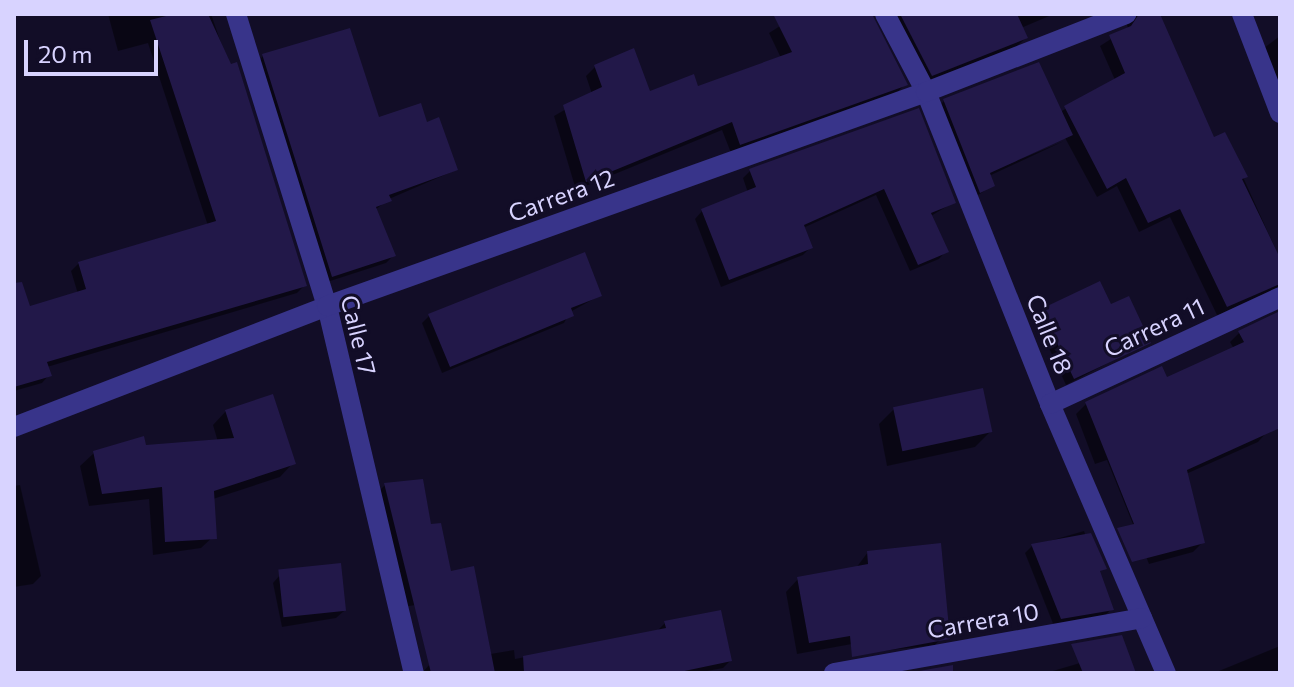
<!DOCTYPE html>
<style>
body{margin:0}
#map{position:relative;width:1294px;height:687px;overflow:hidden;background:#120d27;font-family:Commissioner,sans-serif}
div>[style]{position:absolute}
.shadow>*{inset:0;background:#0007}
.building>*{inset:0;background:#221849;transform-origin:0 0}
.minor>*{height:20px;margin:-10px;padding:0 10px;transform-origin:10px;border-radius:10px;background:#38348a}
span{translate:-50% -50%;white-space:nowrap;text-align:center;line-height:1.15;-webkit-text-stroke:6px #120d27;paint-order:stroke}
.street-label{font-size:24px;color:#d8d3ff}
.frame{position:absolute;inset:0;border:16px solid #d8d3ff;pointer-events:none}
.scale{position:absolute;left:24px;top:40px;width:134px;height:36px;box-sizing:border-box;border:4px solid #d8d3ff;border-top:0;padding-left:10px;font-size:24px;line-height:28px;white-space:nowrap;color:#d8d3ff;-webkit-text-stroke:6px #120d27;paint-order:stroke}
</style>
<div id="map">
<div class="shadow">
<div style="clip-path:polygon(108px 14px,211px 14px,305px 285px,297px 293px,47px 367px,49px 375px,42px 383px,14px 391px,14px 314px,78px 294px,71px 271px,79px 263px,208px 226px,148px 43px,118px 51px)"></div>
<div style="clip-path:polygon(799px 14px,873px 14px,871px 19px,905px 84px,896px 94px,731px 153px,722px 130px,576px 190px,554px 116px,592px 94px,586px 76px,596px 66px,648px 94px,697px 89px,781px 58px,769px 33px)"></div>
<div style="clip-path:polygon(879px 14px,1054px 14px,1021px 28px,1026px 38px,1016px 47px,922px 84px)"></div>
<div style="clip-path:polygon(1123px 14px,1144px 14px,1213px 140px,1224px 135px,1280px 259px,1280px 303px,1217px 315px,1170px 217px,1139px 232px,1117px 186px,1097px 197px,1064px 136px,980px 176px,1064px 141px,989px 176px,992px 186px,972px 199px,936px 109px,944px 101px,1060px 112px,1115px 80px,1100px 46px,1128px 28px)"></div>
<div style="clip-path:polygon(1280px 36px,1280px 97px,1252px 57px)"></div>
<div style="clip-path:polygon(263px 56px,377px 120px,426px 124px,456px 170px,389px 199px,375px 210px,393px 256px,386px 263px,324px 283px,256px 64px)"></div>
<div style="clip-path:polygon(917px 111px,954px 202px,931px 216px,946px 251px,939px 259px,910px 271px,876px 195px,803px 228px,811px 247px,803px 255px,721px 287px,695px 219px,702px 211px,748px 193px,743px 178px,750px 171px)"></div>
<div style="clip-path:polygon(599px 296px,570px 312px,564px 323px,442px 373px,422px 323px,429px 316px)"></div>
<div style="clip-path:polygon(1110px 307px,1148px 342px,1066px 385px,1035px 318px,1042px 311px)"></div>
<div style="clip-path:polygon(1280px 314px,1280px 371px,1267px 432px,1258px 442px,1186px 474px,1203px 542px,1193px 552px,1149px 564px,1107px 460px,1095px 464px,1076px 414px,1086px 404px,1166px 380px,1234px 349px,1230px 342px,1240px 332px)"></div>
<div style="clip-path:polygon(894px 409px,990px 432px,975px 447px,887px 466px,879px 424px)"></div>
<div style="clip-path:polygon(226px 411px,293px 463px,280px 477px,213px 499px,215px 535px,201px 548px,153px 555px,149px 499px,89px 506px,80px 466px,94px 453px,218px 442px,213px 425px)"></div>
<div style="clip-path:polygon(20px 485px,41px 576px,33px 584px,14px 587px,14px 486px)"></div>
<div style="clip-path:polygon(385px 485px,446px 600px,403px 607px,378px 492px)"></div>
<div style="clip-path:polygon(1084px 531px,1111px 609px,1104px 617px,1054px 626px,1025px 553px,1032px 546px)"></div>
<div style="clip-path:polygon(868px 552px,947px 632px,935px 645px,864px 653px,863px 642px,797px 654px,786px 592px,798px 579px,856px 568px)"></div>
<div style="clip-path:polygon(280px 575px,344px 611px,336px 618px,282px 627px,273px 583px)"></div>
<div style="clip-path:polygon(665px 623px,730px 661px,723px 668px,697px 673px,422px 673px,430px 664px,514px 650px,515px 659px,657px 631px)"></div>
<div style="clip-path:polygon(1280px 646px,1280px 673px,1214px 673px)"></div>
<div style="clip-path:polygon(1080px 663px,1134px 673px,1046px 673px)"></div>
</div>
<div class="building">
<div style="clip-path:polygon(174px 14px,208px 14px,231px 64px,237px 62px,307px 286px,47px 362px,52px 376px,14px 387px,14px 283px,22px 282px,30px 306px,86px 289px,78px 262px,216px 221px,150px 20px)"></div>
<div style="clip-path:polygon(773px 14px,872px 14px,908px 85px,740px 145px,732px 122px,586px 182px,563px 105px,602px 87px,594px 65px,634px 48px,650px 91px,694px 74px,698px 86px,792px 52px)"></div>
<div style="clip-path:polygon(900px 14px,1017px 14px,1028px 38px,932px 76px)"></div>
<div style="clip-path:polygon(1139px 14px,1160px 14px,1214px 137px,1225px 132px,1248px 177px,1242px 179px,1280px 258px,1280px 284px,1227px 307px,1180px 209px,1148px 223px,1126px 178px,1107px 189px,1064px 106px,1125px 73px,1109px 35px,1131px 26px)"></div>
<div style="clip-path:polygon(350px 28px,379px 117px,421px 103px,427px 122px,439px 117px,458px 170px,389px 195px,392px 201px,376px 207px,396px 256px,332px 277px,262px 54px)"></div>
<div style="clip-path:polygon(1039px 62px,1073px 135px,990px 173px,995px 186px,980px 193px,943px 99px)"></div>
<div style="clip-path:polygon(919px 108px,956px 203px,931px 213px,949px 252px,918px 265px,884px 189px,804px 225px,813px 248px,729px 280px,701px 209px,756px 187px,749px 169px)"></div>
<div style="clip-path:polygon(585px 252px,602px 296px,571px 308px,574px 316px,450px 367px,428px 314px)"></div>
<div style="clip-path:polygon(1100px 281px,1111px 304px,1129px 296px,1151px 343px,1074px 379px,1041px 309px)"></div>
<div style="clip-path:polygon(1280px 311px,1280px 428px,1187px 470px,1205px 543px,1132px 562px,1117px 528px,1134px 524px,1085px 402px,1162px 366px,1167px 377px,1244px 342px,1238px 331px)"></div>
<div style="left:983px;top:388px;width:45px;height:92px;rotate:78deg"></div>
<div style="clip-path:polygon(273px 394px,296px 464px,214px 491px,217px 539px,165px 542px,162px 487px,102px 494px,93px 451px,144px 436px,146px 445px,234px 438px,225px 410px)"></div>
<div style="clip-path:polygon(423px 479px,431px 524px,441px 523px,451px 571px,474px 566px,495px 673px,431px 673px,384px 483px)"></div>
<div style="clip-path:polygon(1091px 533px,1107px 569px,1100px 571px,1114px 610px,1061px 619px,1031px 544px)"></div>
<div style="clip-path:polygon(941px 543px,950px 639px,852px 657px,850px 636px,809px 643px,797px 577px,868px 564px,867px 551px)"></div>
<div style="left:341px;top:563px;width:48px;height:63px;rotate:84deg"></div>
<div style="clip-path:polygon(721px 610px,732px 661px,675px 673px,524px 673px,523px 656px,666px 628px,664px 621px)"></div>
<div style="clip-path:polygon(1122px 635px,1136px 673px,1083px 673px,1071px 644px)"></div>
<div style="clip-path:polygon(953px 665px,953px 673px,908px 673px)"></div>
</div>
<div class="minor">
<div style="left:236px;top:14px;width:306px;rotate:72.7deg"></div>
<div style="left:327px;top:306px;width:377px;rotate:76.7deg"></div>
<div style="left:885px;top:14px;width:88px;rotate:62.3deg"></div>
<div style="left:926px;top:92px;width:336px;rotate:68.3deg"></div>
<div style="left:1050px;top:404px;width:293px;rotate:66.7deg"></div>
<div style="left:1242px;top:14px;width:106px;rotate:69deg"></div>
<div style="left:1050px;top:404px;width:254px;rotate:-24.9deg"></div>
<div style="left:14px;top:427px;width:336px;rotate:-21.1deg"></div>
<div style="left:327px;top:306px;width:636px;rotate:-19.66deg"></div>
<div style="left:926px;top:92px;width:215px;rotate:-21.3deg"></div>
<div style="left:834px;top:673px;width:313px;rotate:-10.1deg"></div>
</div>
<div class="street-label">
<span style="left:561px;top:195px;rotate:-20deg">Carrera 12</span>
<span style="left:1154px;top:327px;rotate:-25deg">Carrera 11</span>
<span style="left:1050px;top:334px;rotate:68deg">Calle 18</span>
<span style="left:359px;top:335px;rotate:76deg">Calle 17</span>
<span style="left:983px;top:620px;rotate:-10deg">Carrera 10</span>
</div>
<div class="frame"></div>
<div class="scale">20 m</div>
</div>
